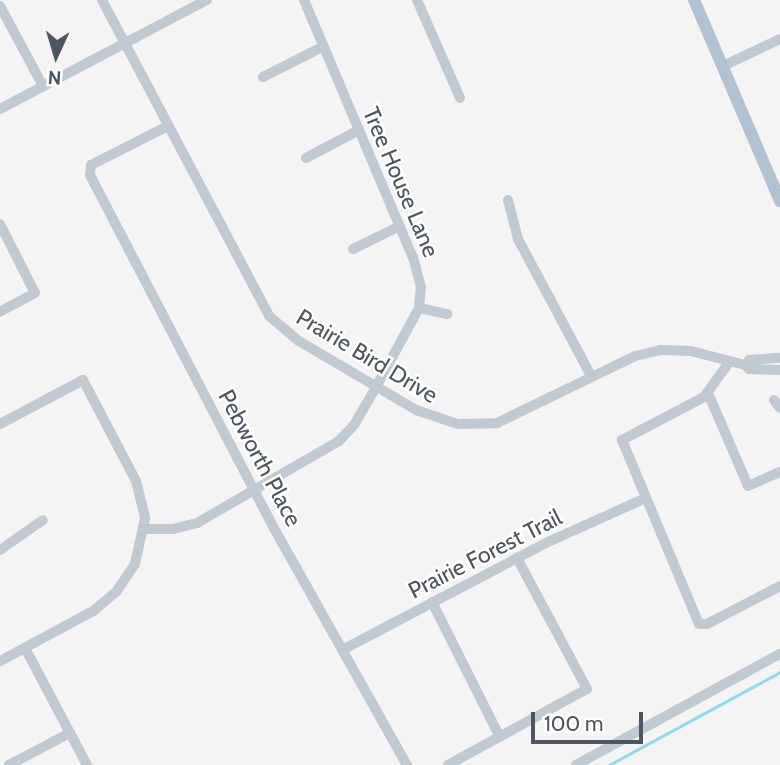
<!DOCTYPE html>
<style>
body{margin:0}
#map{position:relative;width:780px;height:765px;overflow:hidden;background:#f5f3f3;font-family:Cabin,sans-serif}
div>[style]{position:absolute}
.stream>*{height:2.5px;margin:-1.25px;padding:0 1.25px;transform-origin:1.25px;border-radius:1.25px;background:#90daee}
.minor>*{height:10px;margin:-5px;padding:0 5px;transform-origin:5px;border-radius:5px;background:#c1cad2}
.major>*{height:12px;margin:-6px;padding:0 6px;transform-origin:6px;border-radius:6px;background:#b3c2d1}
span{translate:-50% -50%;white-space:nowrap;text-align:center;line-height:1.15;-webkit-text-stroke:5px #fff;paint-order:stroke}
.street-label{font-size:23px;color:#4a5661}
.north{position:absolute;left:21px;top:21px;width:70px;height:70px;-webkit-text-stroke:5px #fff;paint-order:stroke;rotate:184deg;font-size:19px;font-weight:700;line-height:28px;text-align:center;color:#4a5661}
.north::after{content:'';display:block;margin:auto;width:24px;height:32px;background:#4a5661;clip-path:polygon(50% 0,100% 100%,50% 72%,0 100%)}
.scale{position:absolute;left:531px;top:712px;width:112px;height:32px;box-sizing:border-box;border:4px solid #4a5661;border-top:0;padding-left:9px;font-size:21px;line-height:24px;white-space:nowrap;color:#4a5661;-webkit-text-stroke:5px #fff;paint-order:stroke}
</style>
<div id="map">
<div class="stream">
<div style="left:609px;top:765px;width:195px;rotate:-28.5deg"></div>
</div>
<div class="minor">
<div style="left:102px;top:0;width:357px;rotate:62.1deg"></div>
<div style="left:269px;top:316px;width:39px;rotate:40deg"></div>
<div style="left:299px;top:341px;width:136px;rotate:30.5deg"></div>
<div style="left:416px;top:410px;width:44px;rotate:18.4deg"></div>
<div style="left:458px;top:424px;width:39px;rotate:-1deg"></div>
<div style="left:497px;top:423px;width:153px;rotate:-25.9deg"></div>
<div style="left:635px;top:356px;width:26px;rotate:-13deg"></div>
<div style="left:660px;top:350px;width:31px;rotate:2deg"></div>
<div style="left:691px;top:351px;width:56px;rotate:14.5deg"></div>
<div style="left:745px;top:365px;width:6px;rotate:45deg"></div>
<div style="left:749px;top:369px;width:31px;rotate:2deg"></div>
<div style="left:417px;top:0;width:107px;rotate:66.3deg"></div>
<div style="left:0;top:6px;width:91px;rotate:61.7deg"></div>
<div style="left:723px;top:66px;width:63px;rotate:-25.3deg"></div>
<div style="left:263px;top:77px;width:68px;rotate:-26.9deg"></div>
<div style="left:0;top:109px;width:234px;rotate:-27.8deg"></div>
<div style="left:168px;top:126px;width:86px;rotate:153.1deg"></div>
<div style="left:91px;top:165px;width:10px;rotate:96deg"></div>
<div style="left:90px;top:175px;width:400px;rotate:62.5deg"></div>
<div style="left:275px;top:530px;width:270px;rotate:60.7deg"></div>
<div style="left:306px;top:158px;width:60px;rotate:-27.8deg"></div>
<div style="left:508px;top:200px;width:40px;rotate:75.6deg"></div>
<div style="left:518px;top:239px;width:155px;rotate:61.9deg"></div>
<div style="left:0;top:224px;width:77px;rotate:63.1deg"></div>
<div style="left:35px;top:293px;width:40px;rotate:152deg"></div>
<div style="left:353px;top:249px;width:52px;rotate:-26.1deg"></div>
<div style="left:419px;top:308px;width:29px;rotate:12deg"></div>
<div style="left:730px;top:361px;width:44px;rotate:125.8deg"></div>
<div style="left:704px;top:397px;width:93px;rotate:152.3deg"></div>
<div style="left:622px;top:440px;width:199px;rotate:67.3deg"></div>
<div style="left:699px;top:624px;width:8px"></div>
<div style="left:707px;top:624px;width:82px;rotate:-27.5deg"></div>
<div style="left:745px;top:365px;width:6px;rotate:-51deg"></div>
<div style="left:749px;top:360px;width:31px;rotate:-4deg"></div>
<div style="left:708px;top:393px;width:101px;rotate:66.7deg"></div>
<div style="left:748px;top:486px;width:35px;rotate:-24deg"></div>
<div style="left:774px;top:400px;width:10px;rotate:53deg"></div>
<div style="left:0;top:424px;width:94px;rotate:-27.9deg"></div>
<div style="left:83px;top:380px;width:114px;rotate:62.3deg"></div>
<div style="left:136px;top:481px;width:38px;rotate:76deg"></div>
<div style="left:145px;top:518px;width:47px;rotate:102.3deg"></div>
<div style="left:135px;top:564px;width:32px;rotate:124deg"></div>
<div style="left:117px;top:591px;width:31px;rotate:140deg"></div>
<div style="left:93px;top:611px;width:106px;rotate:151.7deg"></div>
<div style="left:144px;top:529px;width:29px"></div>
<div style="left:173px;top:529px;width:25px;rotate:-14deg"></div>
<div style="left:197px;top:523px;width:164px;rotate:-30deg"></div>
<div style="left:339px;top:441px;width:22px;rotate:-47deg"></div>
<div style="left:354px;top:425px;width:44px;rotate:-59.9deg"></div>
<div style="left:376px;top:387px;width:90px;rotate:-61.4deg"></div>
<div style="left:419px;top:308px;width:21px;rotate:-85deg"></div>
<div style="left:421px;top:287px;width:30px;rotate:-105deg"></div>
<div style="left:413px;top:258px;width:280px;rotate:-112.9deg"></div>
<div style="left:0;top:550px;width:52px;rotate:-34.9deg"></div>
<div style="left:432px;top:602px;width:151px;rotate:63.3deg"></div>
<div style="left:25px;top:648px;width:132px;rotate:62.1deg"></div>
<div style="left:344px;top:649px;width:230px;rotate:-27.7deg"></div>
<div style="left:548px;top:542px;width:107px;rotate:-24.2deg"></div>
<div style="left:9px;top:765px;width:69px;rotate:-27.7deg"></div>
<div style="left:448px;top:765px;width:158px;rotate:-28.7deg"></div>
<div style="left:587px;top:689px;width:149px;rotate:-118.1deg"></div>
<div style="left:576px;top:765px;width:232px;rotate:-28.6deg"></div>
</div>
<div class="major">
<div style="left:694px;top:0;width:219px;rotate:66.8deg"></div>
</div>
<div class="street-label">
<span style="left:401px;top:182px;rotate:67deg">Tree House Lane</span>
<span style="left:367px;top:356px;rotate:31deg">Prairie Bird Drive</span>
<span style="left:260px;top:458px;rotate:62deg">Pebworth Place</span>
<span style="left:485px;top:554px;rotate:-27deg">Prairie Forest Trail</span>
</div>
<div class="north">N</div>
<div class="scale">100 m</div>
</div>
